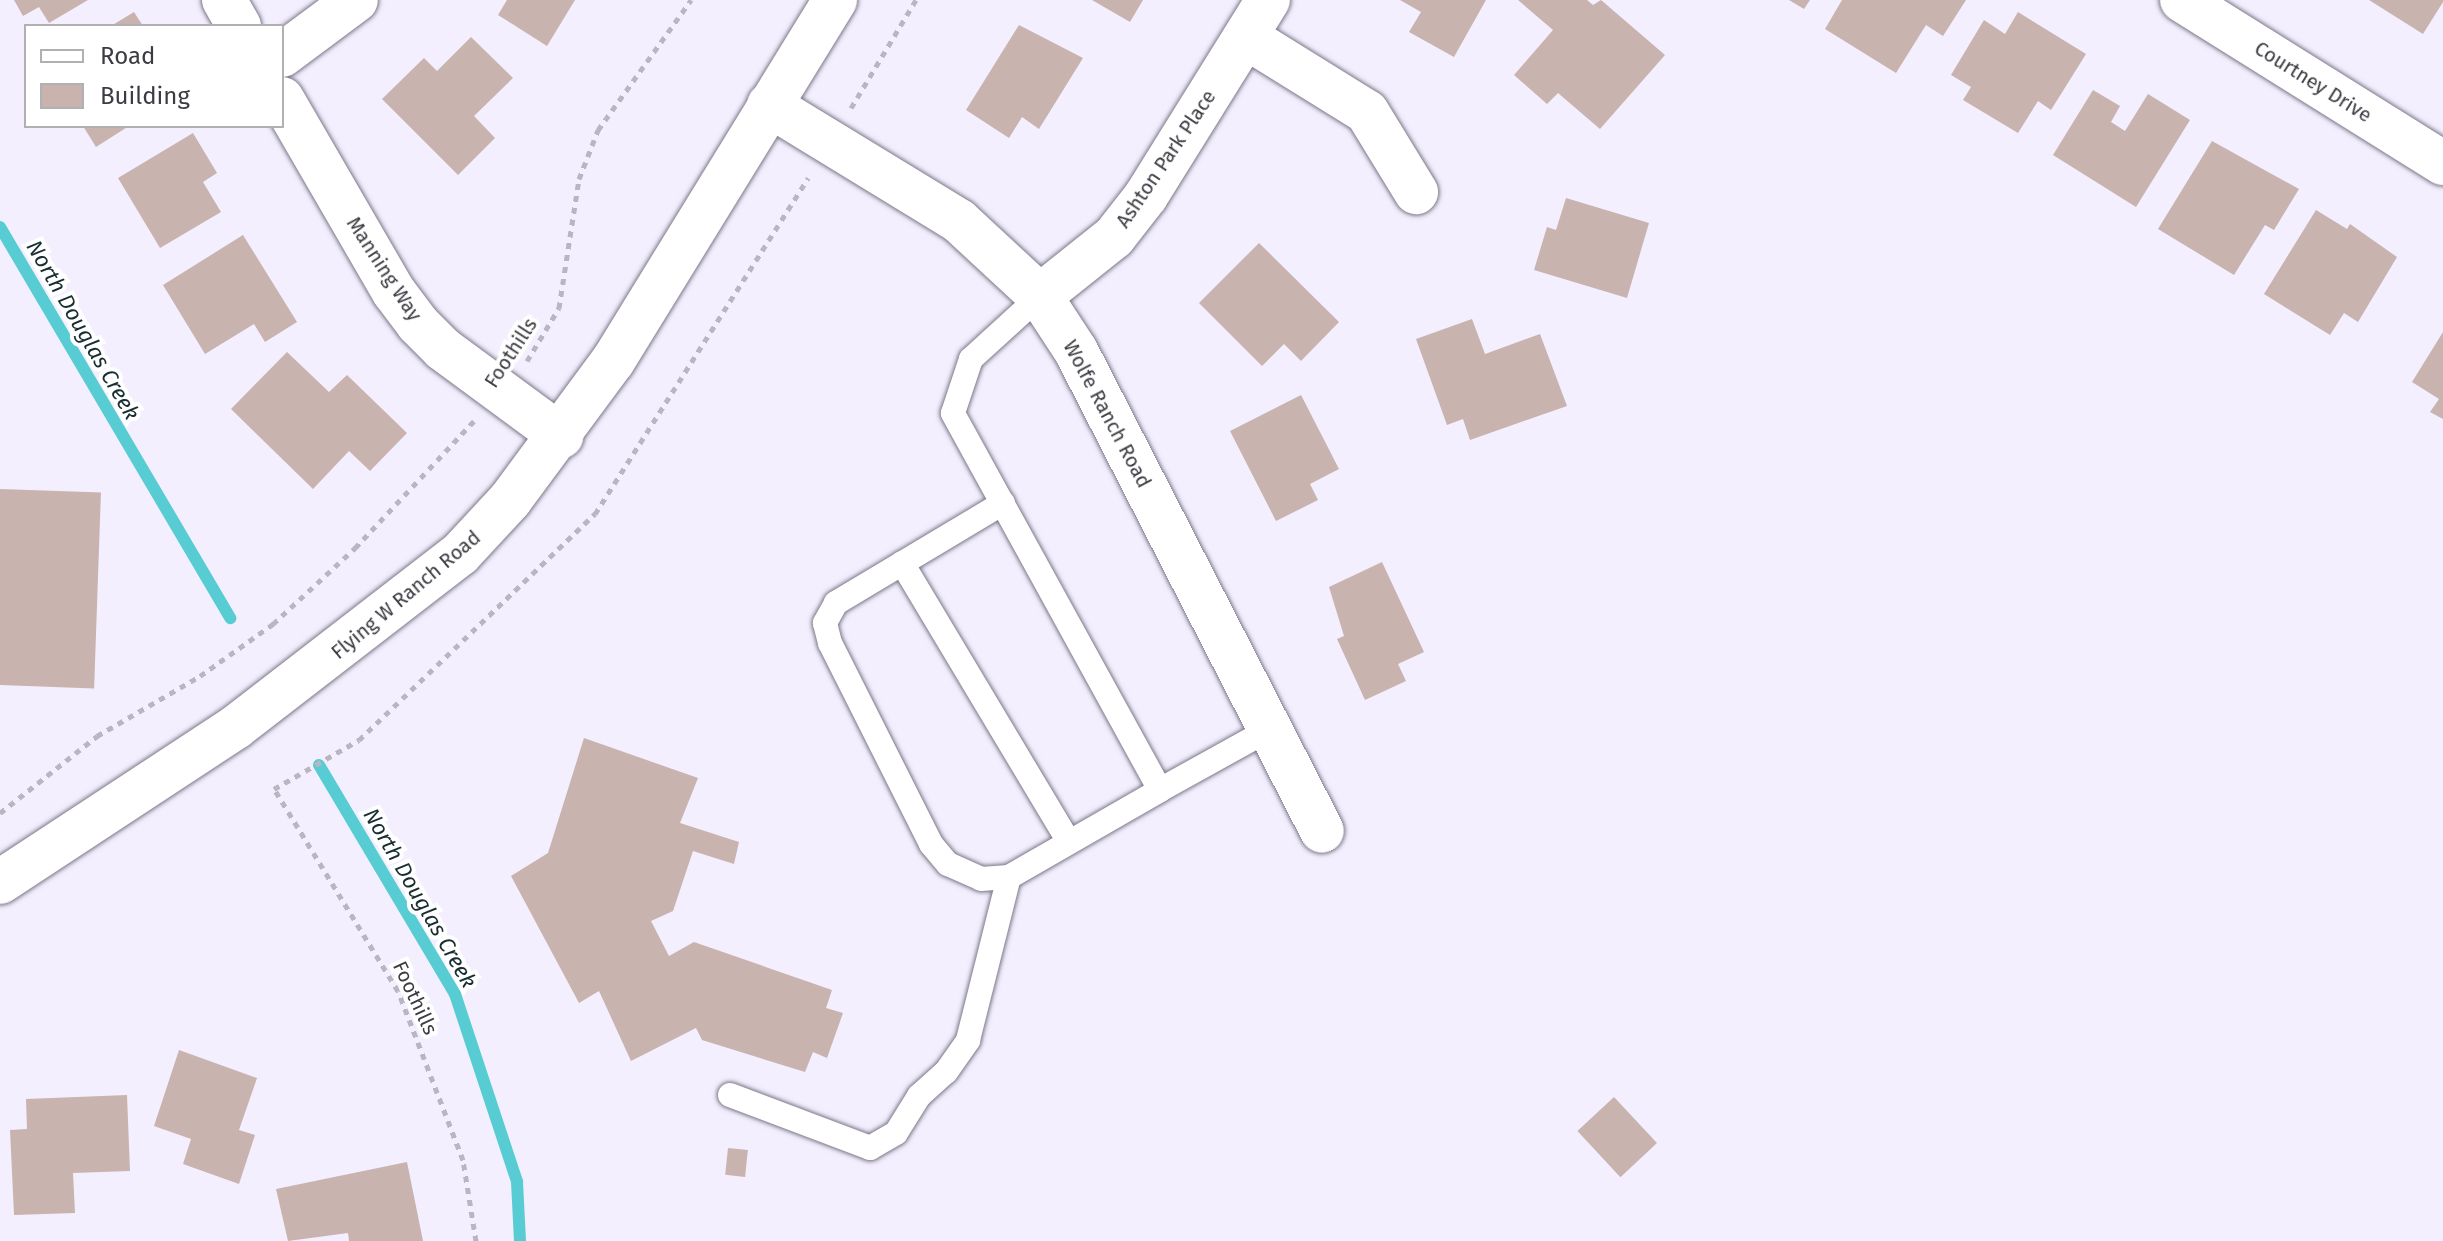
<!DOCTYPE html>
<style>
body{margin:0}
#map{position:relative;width:2443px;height:1241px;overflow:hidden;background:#f3effe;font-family:"Fira Sans",sans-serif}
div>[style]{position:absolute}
.stream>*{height:12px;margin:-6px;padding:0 6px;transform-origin:6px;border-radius:6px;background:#58ccd3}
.building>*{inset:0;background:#c8b3af;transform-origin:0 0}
.path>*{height:5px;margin-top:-2.5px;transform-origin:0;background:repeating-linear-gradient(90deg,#b9b6c2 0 6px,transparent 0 12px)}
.roads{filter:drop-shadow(0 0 2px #7c7788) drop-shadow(0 0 2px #7c7788)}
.lane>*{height:24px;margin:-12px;padding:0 12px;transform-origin:12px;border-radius:12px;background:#fff}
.street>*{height:44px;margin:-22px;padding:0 22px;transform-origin:22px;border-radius:22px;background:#fff}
.secondary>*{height:44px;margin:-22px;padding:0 22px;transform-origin:22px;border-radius:22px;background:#fff}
span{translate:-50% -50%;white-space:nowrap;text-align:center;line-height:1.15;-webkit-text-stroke:8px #fff;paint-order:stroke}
.street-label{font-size:20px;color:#3d3b42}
.water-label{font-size:22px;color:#182d2f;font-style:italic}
.legend{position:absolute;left:24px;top:24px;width:260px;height:104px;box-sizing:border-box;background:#fff;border:2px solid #b1b1b3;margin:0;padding:10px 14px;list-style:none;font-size:24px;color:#3d3b42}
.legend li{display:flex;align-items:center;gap:16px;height:40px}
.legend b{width:40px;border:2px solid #b1b1b3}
</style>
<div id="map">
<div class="stream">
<div style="left:0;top:227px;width:454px;rotate:59.5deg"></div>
<div style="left:319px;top:765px;width:266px;rotate:59.3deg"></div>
<div style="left:455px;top:994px;width:198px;rotate:71.7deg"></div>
<div style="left:517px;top:1182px;width:59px;rotate:87.1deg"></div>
</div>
<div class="building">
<div style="clip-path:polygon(14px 0,88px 0,49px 23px,39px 7px,23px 16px)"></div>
<div style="clip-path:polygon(507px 0,575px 0,547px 46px,498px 15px)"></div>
<div style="clip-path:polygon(1092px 0,1143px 0,1130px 22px)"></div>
<div style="clip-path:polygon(1400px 0,1486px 0,1454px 57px,1409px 32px,1421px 12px)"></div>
<div style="clip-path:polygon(1518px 0,1587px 0,1593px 5px,1601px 0,1665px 55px,1600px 129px,1558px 93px,1547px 104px,1514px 75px,1553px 30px)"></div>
<div style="clip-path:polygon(1789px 0,1810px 0,1804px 9px)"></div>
<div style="clip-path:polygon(1842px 0,1966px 0,1943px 36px,1926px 25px,1896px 73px,1825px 29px)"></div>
<div style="clip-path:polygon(2369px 0,2443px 0,2443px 2px,2423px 34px)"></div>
<div style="clip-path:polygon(134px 12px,143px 26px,111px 26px)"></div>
<div style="clip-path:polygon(2018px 12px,2086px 54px,2051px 110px,2038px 101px,2018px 133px,1963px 100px,1971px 87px,1951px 75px,1984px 20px,2005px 34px)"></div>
<div style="clip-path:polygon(1019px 25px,1083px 58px,1039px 129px,1022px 117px,1009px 138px,966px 110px)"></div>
<div style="clip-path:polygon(471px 37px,513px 78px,474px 116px,495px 138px,458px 175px,382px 99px,424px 58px,437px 71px)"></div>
<div style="clip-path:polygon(2093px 90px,2120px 106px,2111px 122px,2125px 131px,2148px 94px,2190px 120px,2136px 207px,2053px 155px)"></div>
<div style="clip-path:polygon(83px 126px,129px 126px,96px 147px)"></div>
<div style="clip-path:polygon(193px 133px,217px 173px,203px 182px,221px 212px,160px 248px,118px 178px)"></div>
<div style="clip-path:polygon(2212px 141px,2299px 189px,2274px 230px,2265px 225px,2234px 275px,2158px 229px)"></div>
<div style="clip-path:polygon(1566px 198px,1649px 223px,1627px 298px,1534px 270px,1547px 227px,1556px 230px)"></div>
<div style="clip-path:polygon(2316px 210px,2347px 229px,2350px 224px,2397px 257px,2358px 322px,2344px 313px,2330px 335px,2264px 294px)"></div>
<div style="clip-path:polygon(243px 235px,297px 322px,265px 342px,254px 324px,205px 354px,163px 285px)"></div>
<div style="clip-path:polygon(1259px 243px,1339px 322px,1301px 361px,1284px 344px,1262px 366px,1199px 303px)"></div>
<div style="clip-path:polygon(1472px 319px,1485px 354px,1540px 334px,1567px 406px,1470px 440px,1463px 419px,1447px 425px,1416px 339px)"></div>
<div style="clip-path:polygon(2443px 332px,2443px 419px,2430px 412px,2439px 399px,2412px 382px)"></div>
<div style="clip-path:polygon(287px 352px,329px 392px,347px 375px,407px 433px,370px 471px,349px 451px,313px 489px,231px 409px)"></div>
<div style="clip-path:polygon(1301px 395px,1339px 469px,1310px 484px,1318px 500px,1276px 521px,1230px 431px)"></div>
<div style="left:0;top:489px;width:101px;height:196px;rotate:2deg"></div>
<div style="clip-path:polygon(1382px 562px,1424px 652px,1398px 664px,1406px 681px,1365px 700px,1337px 639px,1344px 636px,1329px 587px)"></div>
<div style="clip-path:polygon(584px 738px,698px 778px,680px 823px,739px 842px,734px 864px,693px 851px,673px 911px,651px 921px,669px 956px,694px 942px,832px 990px,826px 1008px,843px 1013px,827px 1058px,813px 1052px,805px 1072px,702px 1040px,696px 1028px,631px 1061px,599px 991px,579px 1003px,511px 876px,548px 853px)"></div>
<div style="clip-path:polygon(179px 1050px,257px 1078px,239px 1130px,255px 1135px,239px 1184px,183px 1164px,191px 1139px,154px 1126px)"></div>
<div style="clip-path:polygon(127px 1095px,130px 1171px,73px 1173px,75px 1213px,14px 1215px,10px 1130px,27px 1129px,26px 1099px)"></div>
<div style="left:1614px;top:1097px;width:63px;height:50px;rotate:47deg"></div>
<div style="left:728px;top:1148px;width:20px;height:27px;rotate:6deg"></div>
<div style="clip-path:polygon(407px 1162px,423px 1241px,349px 1241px,348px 1233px,288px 1241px,276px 1189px)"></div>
</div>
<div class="path">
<div style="left:851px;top:108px;width:126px;rotate:-59deg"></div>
<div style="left:527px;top:361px;width:62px;rotate:-58.9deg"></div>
<div style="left:559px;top:308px;width:131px;rotate:-81.2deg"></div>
<div style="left:579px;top:179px;width:53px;rotate:-68.8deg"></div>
<div style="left:598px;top:130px;width:160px;rotate:-54.4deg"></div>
<div style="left:0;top:813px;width:124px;rotate:-38.4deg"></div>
<div style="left:97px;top:736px;width:119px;rotate:-30.2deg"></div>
<div style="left:200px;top:676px;width:90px;rotate:-35.5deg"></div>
<div style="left:273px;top:624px;width:112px;rotate:-42.8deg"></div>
<div style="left:355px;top:548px;width:174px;rotate:-46.9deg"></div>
<div style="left:476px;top:1241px;width:82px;rotate:-99.1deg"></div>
<div style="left:463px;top:1160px;width:181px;rotate:-111deg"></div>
<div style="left:398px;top:991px;width:237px;rotate:-121.5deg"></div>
<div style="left:274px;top:789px;width:98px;rotate:-30deg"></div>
<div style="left:359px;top:740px;width:327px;rotate:-43.8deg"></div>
<div style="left:595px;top:514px;width:398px;rotate:-57.6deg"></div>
</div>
<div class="roads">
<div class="lane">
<div style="left:1003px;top:503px;width:195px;rotate:149.1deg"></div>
<div style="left:836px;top:603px;width:23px;rotate:119deg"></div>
<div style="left:825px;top:623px;width:21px;rotate:76deg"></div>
<div style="left:830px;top:643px;width:225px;rotate:63.3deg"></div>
<div style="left:931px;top:844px;width:26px;rotate:50deg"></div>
<div style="left:948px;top:864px;width:36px;rotate:24deg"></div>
<div style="left:981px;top:879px;width:28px;rotate:-4deg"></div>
<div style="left:902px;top:563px;width:325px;rotate:59.1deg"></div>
<div style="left:1160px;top:790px;width:126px;rotate:-29deg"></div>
<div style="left:730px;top:1095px;width:150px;rotate:20.7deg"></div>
<div style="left:870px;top:1148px;width:30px;rotate:-30deg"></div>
<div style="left:896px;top:1133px;width:44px;rotate:-58.1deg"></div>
<div style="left:919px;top:1096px;width:36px;rotate:-42deg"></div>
<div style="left:946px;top:1072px;width:39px;rotate:-55deg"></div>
<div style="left:968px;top:1040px;width:168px;rotate:-75.9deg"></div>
<div style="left:1009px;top:877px;width:174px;rotate:-29.9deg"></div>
<div style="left:1160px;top:790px;width:430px;rotate:-118.8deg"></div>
<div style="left:953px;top:413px;width:57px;rotate:-71.6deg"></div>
<div style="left:971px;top:359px;width:93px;rotate:-42.4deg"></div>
</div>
<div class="street">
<div style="left:224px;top:0;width:30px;rotate:60deg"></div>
<div style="left:2182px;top:0;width:308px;rotate:32deg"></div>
<div style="left:1246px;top:37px;width:142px;rotate:31.8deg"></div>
<div style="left:1367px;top:112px;width:94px;rotate:58.5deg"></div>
<div style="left:282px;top:55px;width:92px;rotate:-36.6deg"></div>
<div style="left:282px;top:99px;width:223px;rotate:59.9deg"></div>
<div style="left:394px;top:292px;width:40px;rotate:53deg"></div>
<div style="left:418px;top:324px;width:35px;rotate:45deg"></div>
<div style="left:443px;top:349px;width:147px;rotate:36.4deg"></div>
<div style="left:769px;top:105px;width:223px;rotate:31.4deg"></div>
<div style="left:959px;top:221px;width:110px;rotate:42.8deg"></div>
<div style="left:1040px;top:296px;width:66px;rotate:56.8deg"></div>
<div style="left:1076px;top:351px;width:539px;rotate:62.86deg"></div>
<div style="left:1040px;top:296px;width:95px;rotate:-38.6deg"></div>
<div style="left:1114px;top:237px;width:52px;rotate:-52deg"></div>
<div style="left:1146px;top:196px;width:231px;rotate:-58.1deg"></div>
</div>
<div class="secondary">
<div style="left:0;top:882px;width:282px;rotate:-33.3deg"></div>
<div style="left:236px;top:727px;width:283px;rotate:-37.7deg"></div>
<div style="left:460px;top:554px;width:74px;rotate:-47.2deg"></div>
<div style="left:510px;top:500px;width:173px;rotate:-53.5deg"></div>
<div style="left:613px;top:361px;width:424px;rotate:-58.4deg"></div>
</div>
</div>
<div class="street-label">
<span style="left:2313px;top:82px;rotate:32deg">Courtney Drive</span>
<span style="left:1166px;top:159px;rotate:-56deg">Ashton Park Place</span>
<span style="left:384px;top:269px;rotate:57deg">Manning Way</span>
<span style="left:511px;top:353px;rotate:-57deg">Foothills</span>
<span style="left:1107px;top:414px;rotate:62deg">Wolfe Ranch Road</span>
<span style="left:406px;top:595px;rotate:-40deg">Flying W Ranch Road</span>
<span style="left:415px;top:998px;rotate:65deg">Foothills</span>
</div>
<div class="water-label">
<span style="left:83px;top:330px;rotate:60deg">North Douglas Creek</span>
<span style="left:420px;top:898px;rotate:60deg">North Douglas Creek</span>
</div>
<ul class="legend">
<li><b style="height:10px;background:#fff"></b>Road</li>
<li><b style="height:22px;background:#c8b3af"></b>Building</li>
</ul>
</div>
